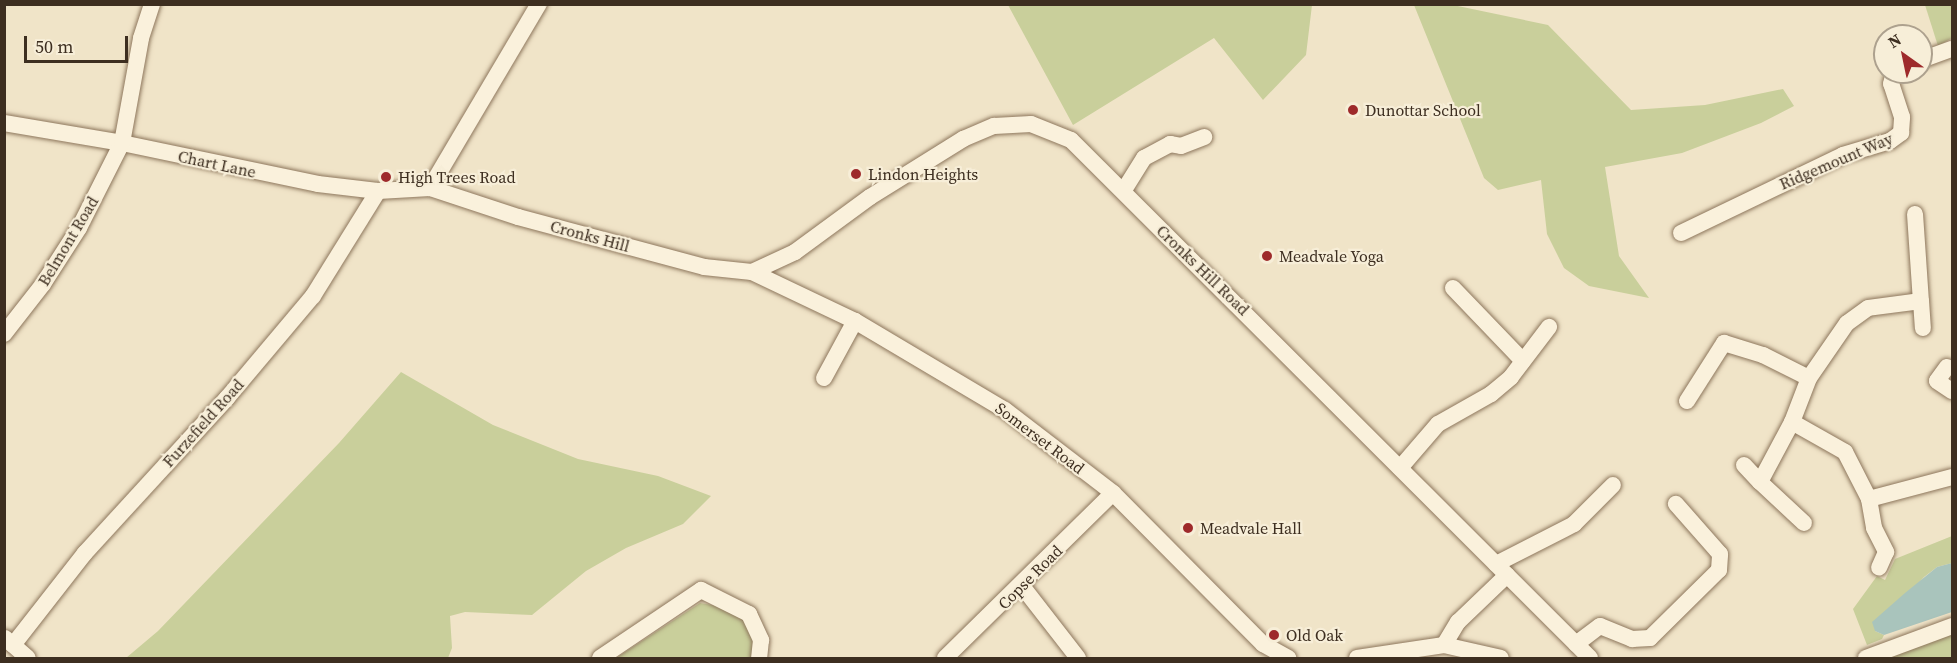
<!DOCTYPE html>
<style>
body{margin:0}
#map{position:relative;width:1957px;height:663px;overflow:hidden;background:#f0e4c8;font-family:"Source Serif 4",serif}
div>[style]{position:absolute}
.green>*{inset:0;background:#c9cf9b}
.water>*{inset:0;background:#a9c4bc}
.roads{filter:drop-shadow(0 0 2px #8d765c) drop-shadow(0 0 2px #8d765c)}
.minor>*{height:16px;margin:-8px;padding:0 8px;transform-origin:8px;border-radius:8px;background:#faf1dc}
.dots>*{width:16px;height:16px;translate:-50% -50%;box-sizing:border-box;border:3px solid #f7eed8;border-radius:50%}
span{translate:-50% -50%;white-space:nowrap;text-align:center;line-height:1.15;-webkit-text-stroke:4.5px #f7eed8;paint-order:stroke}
.poi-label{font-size:16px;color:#3d2e20}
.left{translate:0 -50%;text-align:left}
.street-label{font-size:16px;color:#3d2e20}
.frame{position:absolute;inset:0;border:6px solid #3d2e20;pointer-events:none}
.north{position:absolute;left:1873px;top:24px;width:60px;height:60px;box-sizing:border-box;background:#f7eed8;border:2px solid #ada18e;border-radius:50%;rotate:327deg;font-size:16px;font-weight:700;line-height:24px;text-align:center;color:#3d2e20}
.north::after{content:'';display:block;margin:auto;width:21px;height:27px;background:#9e2a2b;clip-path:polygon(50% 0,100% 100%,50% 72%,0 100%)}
.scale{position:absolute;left:24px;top:36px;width:104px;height:27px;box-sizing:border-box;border:3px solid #3d2e20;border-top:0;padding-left:8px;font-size:18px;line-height:21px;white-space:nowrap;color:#3d2e20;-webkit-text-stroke:4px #f7eed8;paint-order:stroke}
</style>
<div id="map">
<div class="green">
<div style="clip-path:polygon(1008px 5px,1008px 4px,1312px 5px,1306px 55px,1263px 100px,1214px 38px,1073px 125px)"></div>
<div style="clip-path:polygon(1414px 5px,1453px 5px,1548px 25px,1631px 110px,1705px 105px,1783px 89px,1794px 106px,1761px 123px,1682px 153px,1605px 167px,1619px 256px,1649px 298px,1589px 286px,1564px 268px,1547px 234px,1541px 180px,1498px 190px,1484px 178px)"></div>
<div style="clip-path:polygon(1925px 5px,1952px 5px,1952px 38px,1938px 46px)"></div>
<div style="clip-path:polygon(401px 372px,493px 425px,578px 459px,658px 476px,711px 496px,683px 524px,626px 548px,586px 571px,532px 615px,465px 612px,450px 616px,452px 648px,448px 658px,126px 658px,158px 631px,339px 443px)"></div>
<div style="clip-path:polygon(1952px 536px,1952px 563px,1937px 567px,1924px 577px,1875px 631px,1884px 635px,1882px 639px,1867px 645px,1853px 609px,1877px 576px,1885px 580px,1895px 559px)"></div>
<div style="clip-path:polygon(700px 603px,724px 607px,742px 616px,755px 647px,753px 658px,616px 658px)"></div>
<div style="clip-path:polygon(1952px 632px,1952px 658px,1884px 658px)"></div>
</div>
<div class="water">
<div style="clip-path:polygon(1952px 563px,1952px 612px,1884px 635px,1875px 631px,1872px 622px,1905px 593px,1937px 567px)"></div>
</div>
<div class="roads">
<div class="minor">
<div style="left:1921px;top:60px;width:33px;rotate:-20deg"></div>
<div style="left:4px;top:123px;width:120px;rotate:9.6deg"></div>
<div style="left:122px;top:143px;width:200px;rotate:11.8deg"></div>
<div style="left:318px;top:184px;width:60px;rotate:6.7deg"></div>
<div style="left:378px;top:191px;width:52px;rotate:-3.3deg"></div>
<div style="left:430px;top:188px;width:93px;rotate:18.2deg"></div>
<div style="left:518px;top:217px;width:193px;rotate:15deg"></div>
<div style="left:704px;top:267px;width:48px;rotate:5.9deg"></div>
<div style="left:752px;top:272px;width:114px;rotate:25.4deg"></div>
<div style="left:855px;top:321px;width:174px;rotate:30.7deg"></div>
<div style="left:1005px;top:410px;width:136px;rotate:37.5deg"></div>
<div style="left:1113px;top:493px;width:213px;rotate:45.2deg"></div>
<div style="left:1263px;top:644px;width:29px;rotate:29deg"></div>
<div style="left:430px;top:188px;width:214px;rotate:-59.4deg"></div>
<div style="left:1124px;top:190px;width:38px;rotate:-58deg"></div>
<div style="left:1144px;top:158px;width:30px;rotate:-28deg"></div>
<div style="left:1170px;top:144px;width:11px;rotate:10deg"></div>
<div style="left:1181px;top:146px;width:25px;rotate:-21deg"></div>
<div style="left:1915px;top:214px;width:87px;rotate:86.1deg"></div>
<div style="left:1921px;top:301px;width:53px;rotate:172.5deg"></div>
<div style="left:1868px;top:308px;width:26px;rotate:144deg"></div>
<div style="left:1847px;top:323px;width:67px;rotate:124.6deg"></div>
<div style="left:1809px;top:378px;width:47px;rotate:111.1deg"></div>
<div style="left:1792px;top:422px;width:61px;rotate:29.5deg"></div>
<div style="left:1845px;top:452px;width:53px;rotate:62.9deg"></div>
<div style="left:1869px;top:499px;width:86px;rotate:-14.8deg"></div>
<div style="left:1681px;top:233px;width:180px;rotate:-25.7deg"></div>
<div style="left:1843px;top:155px;width:49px;rotate:-16.6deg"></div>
<div style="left:1890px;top:141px;width:14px;rotate:-36deg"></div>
<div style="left:1901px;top:133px;width:16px;rotate:-86deg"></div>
<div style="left:1902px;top:117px;width:35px;rotate:-108deg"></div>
<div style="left:1891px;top:84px;width:12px;rotate:-76deg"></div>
<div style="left:752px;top:272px;width:47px;rotate:-24.9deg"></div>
<div style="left:795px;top:252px;width:93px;rotate:-36.3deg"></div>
<div style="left:870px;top:197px;width:110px;rotate:-31.9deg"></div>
<div style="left:963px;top:139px;width:34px;rotate:-23deg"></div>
<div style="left:994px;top:126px;width:37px;rotate:-3deg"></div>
<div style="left:1031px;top:124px;width:43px;rotate:21.8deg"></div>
<div style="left:1071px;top:140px;width:733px;rotate:44.94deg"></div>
<div style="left:1453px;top:288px;width:101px;rotate:46.2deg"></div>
<div style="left:1921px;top:301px;width:27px;rotate:86deg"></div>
<div style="left:4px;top:334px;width:63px;rotate:-52deg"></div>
<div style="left:43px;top:284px;width:67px;rotate:-57.3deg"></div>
<div style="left:79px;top:228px;width:95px;rotate:-63.2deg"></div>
<div style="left:122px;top:143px;width:107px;rotate:-79.7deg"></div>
<div style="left:141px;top:38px;width:36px;rotate:-72deg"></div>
<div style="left:1947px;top:367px;width:17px;rotate:126deg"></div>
<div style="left:1937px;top:381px;width:18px;rotate:34deg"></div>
<div style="left:824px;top:378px;width:65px;rotate:-61.5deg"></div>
<div style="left:1687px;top:401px;width:69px;rotate:-57.5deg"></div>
<div style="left:1724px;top:343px;width:41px;rotate:17.1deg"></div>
<div style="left:1763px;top:355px;width:51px;rotate:26.6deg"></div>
<div style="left:1792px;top:422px;width:68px;rotate:118.1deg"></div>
<div style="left:1760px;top:482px;width:60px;rotate:43deg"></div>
<div style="left:1744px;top:465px;width:23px;rotate:47deg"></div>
<div style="left:1400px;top:468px;width:58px;rotate:-49.2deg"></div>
<div style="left:1438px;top:424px;width:61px;rotate:-29.5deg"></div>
<div style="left:1491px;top:394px;width:26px;rotate:-40deg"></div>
<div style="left:1511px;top:377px;width:63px;rotate:-52.8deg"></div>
<div style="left:1869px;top:499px;width:29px;rotate:80deg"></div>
<div style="left:1874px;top:528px;width:27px;rotate:63deg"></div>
<div style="left:1886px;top:552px;width:17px;rotate:114deg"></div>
<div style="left:1496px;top:564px;width:88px;rotate:-27.1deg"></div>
<div style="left:1574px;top:524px;width:55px;rotate:-45deg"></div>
<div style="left:1022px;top:586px;width:91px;rotate:52.1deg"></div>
<div style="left:5px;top:638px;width:30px;rotate:41deg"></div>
<div style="left:1576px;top:644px;width:30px;rotate:-37deg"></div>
<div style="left:1600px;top:626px;width:35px;rotate:22deg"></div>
<div style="left:1632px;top:639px;width:18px;rotate:-3deg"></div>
<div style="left:1650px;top:638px;width:97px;rotate:-44.6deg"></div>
<div style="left:1719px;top:570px;width:16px;rotate:-86deg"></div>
<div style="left:1720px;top:554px;width:67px;rotate:-131.3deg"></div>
<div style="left:13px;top:645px;width:117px;rotate:-52deg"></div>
<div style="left:85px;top:553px;width:210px;rotate:-47.5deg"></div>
<div style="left:227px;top:398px;width:133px;rotate:-49.9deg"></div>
<div style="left:313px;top:296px;width:123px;rotate:-58.2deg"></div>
<div style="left:1444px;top:645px;width:27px;rotate:-59deg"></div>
<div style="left:1458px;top:622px;width:68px;rotate:-43.8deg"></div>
<div style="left:600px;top:658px;width:122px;rotate:-34deg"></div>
<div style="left:701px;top:590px;width:54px;rotate:26.6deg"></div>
<div style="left:749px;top:614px;width:29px;rotate:65deg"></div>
<div style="left:761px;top:640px;width:18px;rotate:96deg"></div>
<div style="left:945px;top:658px;width:235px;rotate:-44.5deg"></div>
<div style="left:1357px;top:658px;width:88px;rotate:-8.5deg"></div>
<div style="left:1444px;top:645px;width:58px;rotate:12.8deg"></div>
<div style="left:1866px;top:658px;width:92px;rotate:-20.4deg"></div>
</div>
</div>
<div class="dots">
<div style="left:1353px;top:110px;background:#9e2a2b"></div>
<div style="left:856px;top:174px;background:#9e2a2b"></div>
<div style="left:386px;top:177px;background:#9e2a2b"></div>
<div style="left:1267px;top:256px;background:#9e2a2b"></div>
<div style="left:1188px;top:528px;background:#9e2a2b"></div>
<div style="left:1274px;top:635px;background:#9e2a2b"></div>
</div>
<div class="poi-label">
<span class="left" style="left:1365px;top:110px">Dunottar School</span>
<span class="left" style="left:868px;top:174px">Lindon Heights</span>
<span class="left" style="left:398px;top:177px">High Trees Road</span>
<span class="left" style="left:1279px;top:256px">Meadvale Yoga</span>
<span class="left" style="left:1200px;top:528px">Meadvale Hall</span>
<span class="left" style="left:1286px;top:635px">Old Oak</span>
</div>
<div class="street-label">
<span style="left:1836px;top:161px;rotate:-23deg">Ridgemount Way</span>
<span style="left:217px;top:164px;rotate:12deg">Chart Lane</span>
<span style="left:590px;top:236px;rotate:15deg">Cronks Hill</span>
<span style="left:68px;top:241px;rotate:-59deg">Belmont Road</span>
<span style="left:1203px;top:270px;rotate:44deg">Cronks Hill Road</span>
<span style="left:203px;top:423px;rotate:-48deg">Furzefield Road</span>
<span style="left:1040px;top:438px;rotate:37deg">Somerset Road</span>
<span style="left:1030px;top:577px;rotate:-45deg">Copse Road</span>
</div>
<div class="frame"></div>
<div class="north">N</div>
<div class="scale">50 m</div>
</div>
